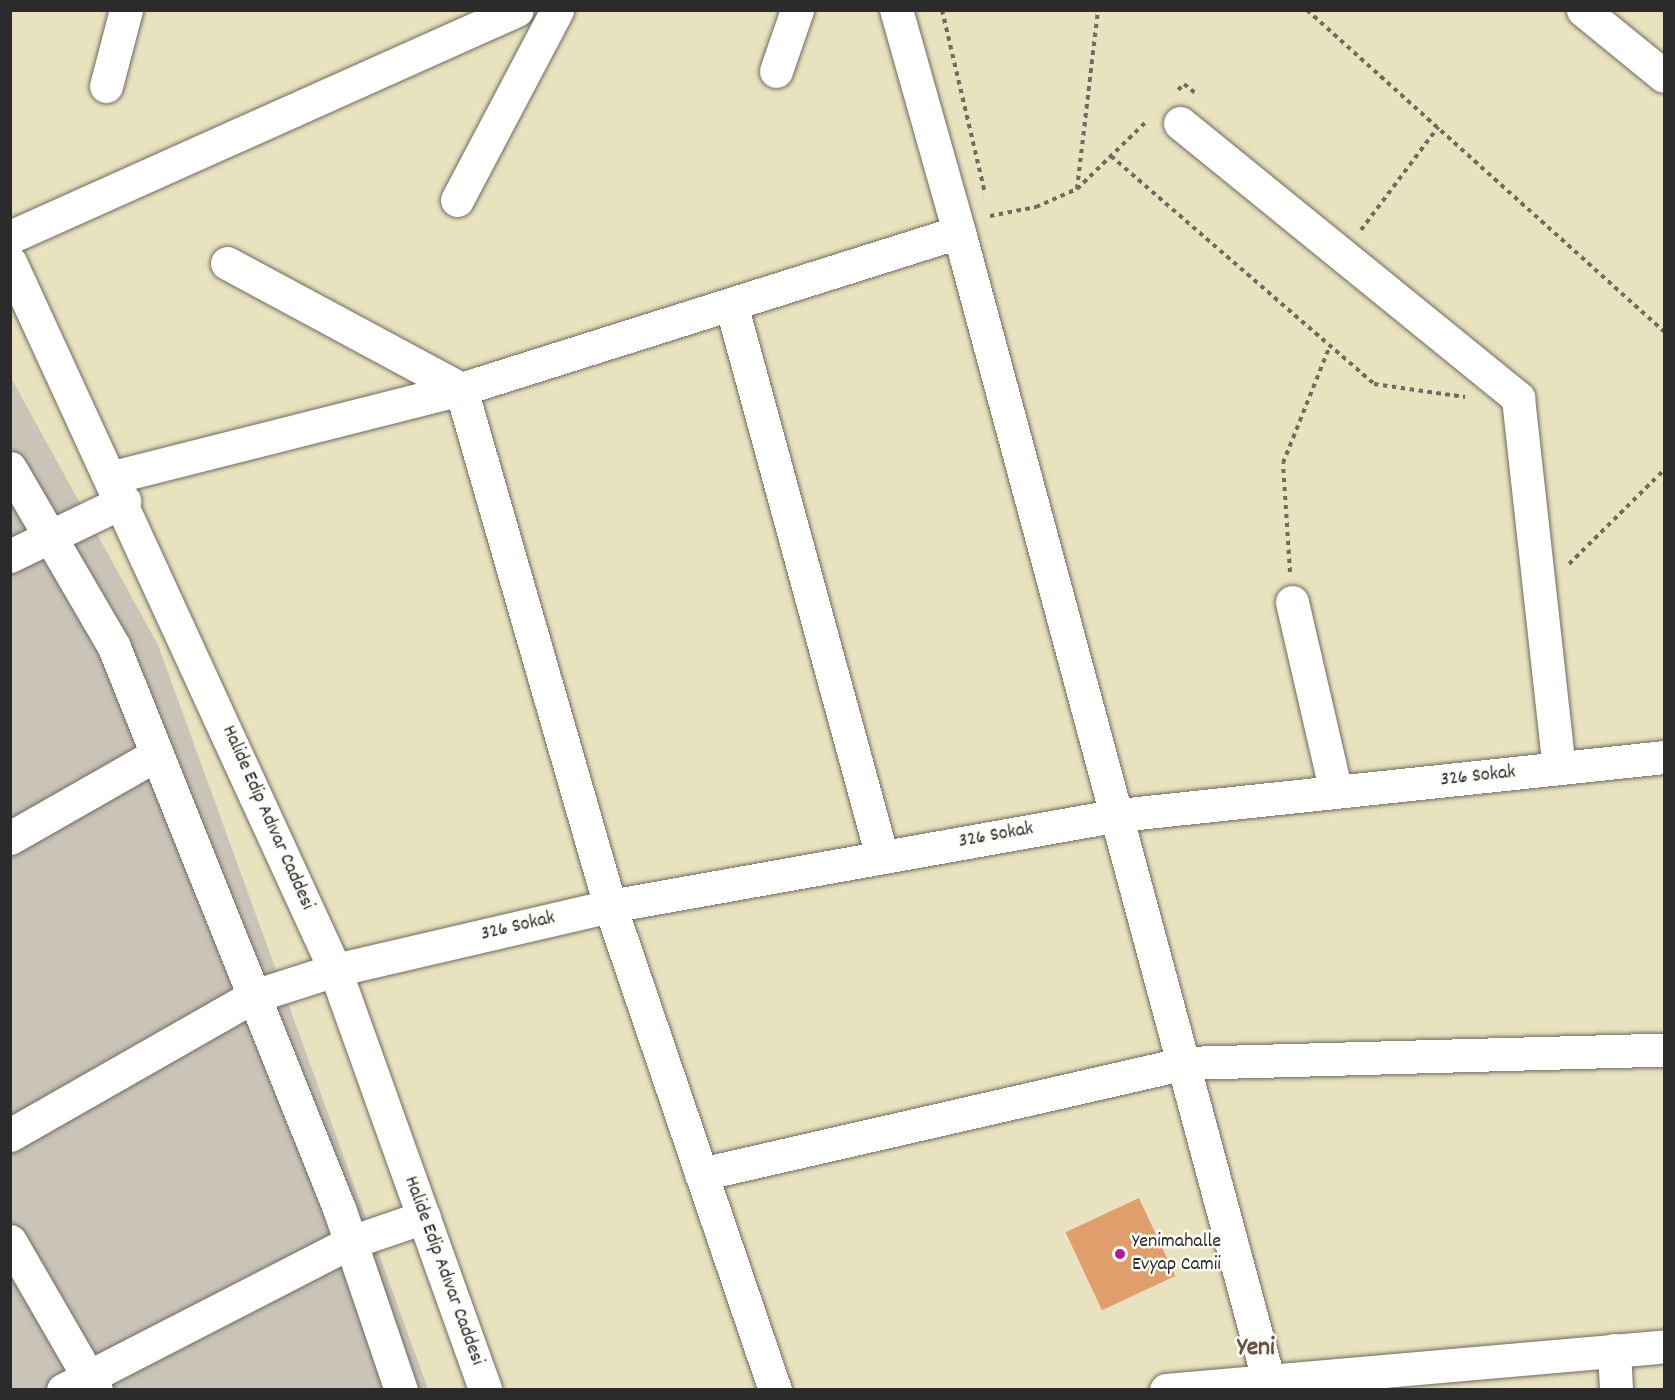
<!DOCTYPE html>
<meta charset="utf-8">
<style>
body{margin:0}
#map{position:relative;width:1675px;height:1400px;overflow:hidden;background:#e9e2bf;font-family:Dekko,sans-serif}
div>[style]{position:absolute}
.industrial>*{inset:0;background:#c9c3b8}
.building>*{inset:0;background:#e09e6c;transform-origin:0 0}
.path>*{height:4px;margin-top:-2px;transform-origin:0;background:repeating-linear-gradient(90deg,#6e6b5f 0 4.5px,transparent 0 9px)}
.roads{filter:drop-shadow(0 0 2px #6e6b5f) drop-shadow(0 0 2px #6e6b5f)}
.minor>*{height:33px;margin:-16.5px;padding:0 16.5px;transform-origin:16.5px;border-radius:16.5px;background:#fff}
.dots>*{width:16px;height:16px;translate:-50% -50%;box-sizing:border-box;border:3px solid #fdfcf7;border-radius:50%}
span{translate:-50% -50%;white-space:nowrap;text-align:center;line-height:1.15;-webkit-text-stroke:5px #fdfcf7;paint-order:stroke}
.street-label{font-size:20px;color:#2b2b2b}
.poi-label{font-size:20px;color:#2b2b2b}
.left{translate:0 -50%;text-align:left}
.district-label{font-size:26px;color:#6a5342;font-weight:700}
.frame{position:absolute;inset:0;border:12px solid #2b2b2b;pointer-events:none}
</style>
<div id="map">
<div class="industrial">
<div style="clip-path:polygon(10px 376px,158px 645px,428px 1389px,11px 1389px)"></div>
</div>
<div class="building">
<div style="left:1139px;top:1198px;width:86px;height:81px;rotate:65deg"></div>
</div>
<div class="path">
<div style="left:942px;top:10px;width:189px;rotate:76.8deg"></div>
<div style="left:1307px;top:10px;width:480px;rotate:42deg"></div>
<div style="left:1178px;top:90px;width:8px;rotate:-45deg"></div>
<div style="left:1184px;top:84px;width:14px;rotate:39deg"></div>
<div style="left:1111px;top:156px;width:348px;rotate:40.9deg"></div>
<div style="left:1374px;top:384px;width:92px;rotate:8.1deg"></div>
<div style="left:1077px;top:189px;width:98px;rotate:-44.2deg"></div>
<div style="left:990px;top:216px;width:47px;rotate:-11.1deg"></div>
<div style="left:1036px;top:207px;width:45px;rotate:-23.7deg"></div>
<div style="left:1077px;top:189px;width:180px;rotate:-83.3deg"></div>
<div style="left:1361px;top:230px;width:129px;rotate:-53.2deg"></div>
<div style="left:1569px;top:564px;width:134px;rotate:-44.7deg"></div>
<div style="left:1290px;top:572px;width:109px;rotate:-93.7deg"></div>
<div style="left:1283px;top:463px;width:124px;rotate:-68.2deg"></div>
</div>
<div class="roads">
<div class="minor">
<div style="left:1583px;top:10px;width:104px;rotate:39.2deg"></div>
<div style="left:776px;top:71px;width:65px;rotate:-71deg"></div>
<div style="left:106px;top:86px;width:79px;rotate:-75.3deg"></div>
<div style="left:1180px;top:123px;width:436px;rotate:39.1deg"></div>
<div style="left:1518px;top:398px;width:372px;rotate:83.7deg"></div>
<div style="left:457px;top:200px;width:215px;rotate:-62.2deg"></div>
<div style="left:959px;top:232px;width:1199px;rotate:74.92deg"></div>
<div style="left:10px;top:237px;width:555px;rotate:-24.12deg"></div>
<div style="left:10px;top:262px;width:779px;rotate:65.34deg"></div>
<div style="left:335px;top:970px;width:446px;rotate:70.3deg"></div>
<div style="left:227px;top:263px;width:266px;rotate:28.3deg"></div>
<div style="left:731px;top:304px;width:573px;rotate:74.73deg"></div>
<div style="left:10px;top:468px;width:207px;rotate:59.8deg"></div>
<div style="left:114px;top:647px;width:608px;rotate:68.16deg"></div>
<div style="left:340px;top:1211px;width:189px;rotate:71.2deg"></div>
<div style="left:113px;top:477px;width:359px;rotate:-14.2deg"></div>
<div style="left:10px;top:556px;width:127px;rotate:-25.8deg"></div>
<div style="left:1292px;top:602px;width:195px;rotate:77deg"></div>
<div style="left:10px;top:838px;width:169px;rotate:-29.7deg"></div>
<div style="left:10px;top:1135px;width:281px;rotate:-29.7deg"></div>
<div style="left:254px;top:996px;width:85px;rotate:-17.8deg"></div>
<div style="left:335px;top:970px;width:282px;rotate:-13.1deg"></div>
<div style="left:610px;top:906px;width:517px;rotate:-10.14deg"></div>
<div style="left:1119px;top:815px;width:548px;rotate:-6.07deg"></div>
<div style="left:701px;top:1174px;width:496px;rotate:-12.9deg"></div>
<div style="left:1184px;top:1063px;width:480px;rotate:-1.6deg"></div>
<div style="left:10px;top:1241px;width:172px;rotate:60deg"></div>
<div style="left:1614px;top:1350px;width:40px;rotate:87.1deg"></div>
<div style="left:63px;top:1390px;width:324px;rotate:-27.2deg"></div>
<div style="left:351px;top:1242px;width:77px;rotate:-18.9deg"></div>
<div style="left:775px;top:1390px;width:511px;rotate:-108.82deg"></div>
<div style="left:610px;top:906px;width:538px;rotate:-106.08deg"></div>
<div style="left:461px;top:389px;width:522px;rotate:-17.5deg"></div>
<div style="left:959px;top:232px;width:231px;rotate:-105.8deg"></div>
<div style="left:1166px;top:1390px;width:500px;rotate:-5deg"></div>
</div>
</div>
<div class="dots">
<div style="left:1120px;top:1254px;background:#b5179e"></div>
</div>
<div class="street-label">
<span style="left:1478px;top:777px;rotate:-6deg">326 Sokak</span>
<span style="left:267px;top:818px;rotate:66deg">Halide Edip Adıvar Caddesi</span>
<span style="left:996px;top:836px;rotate:-10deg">326 Sokak</span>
<span style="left:518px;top:927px;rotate:-13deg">326 Sokak</span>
<span style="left:443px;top:1271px;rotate:70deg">Halide Edip Adıvar Caddesi</span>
</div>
<div class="poi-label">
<span class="left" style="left:1132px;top:1254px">Yenimahalle<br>Evyap Camii</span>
</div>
<div class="district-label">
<span style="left:1256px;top:1349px">Yeni</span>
</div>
<div class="frame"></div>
</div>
